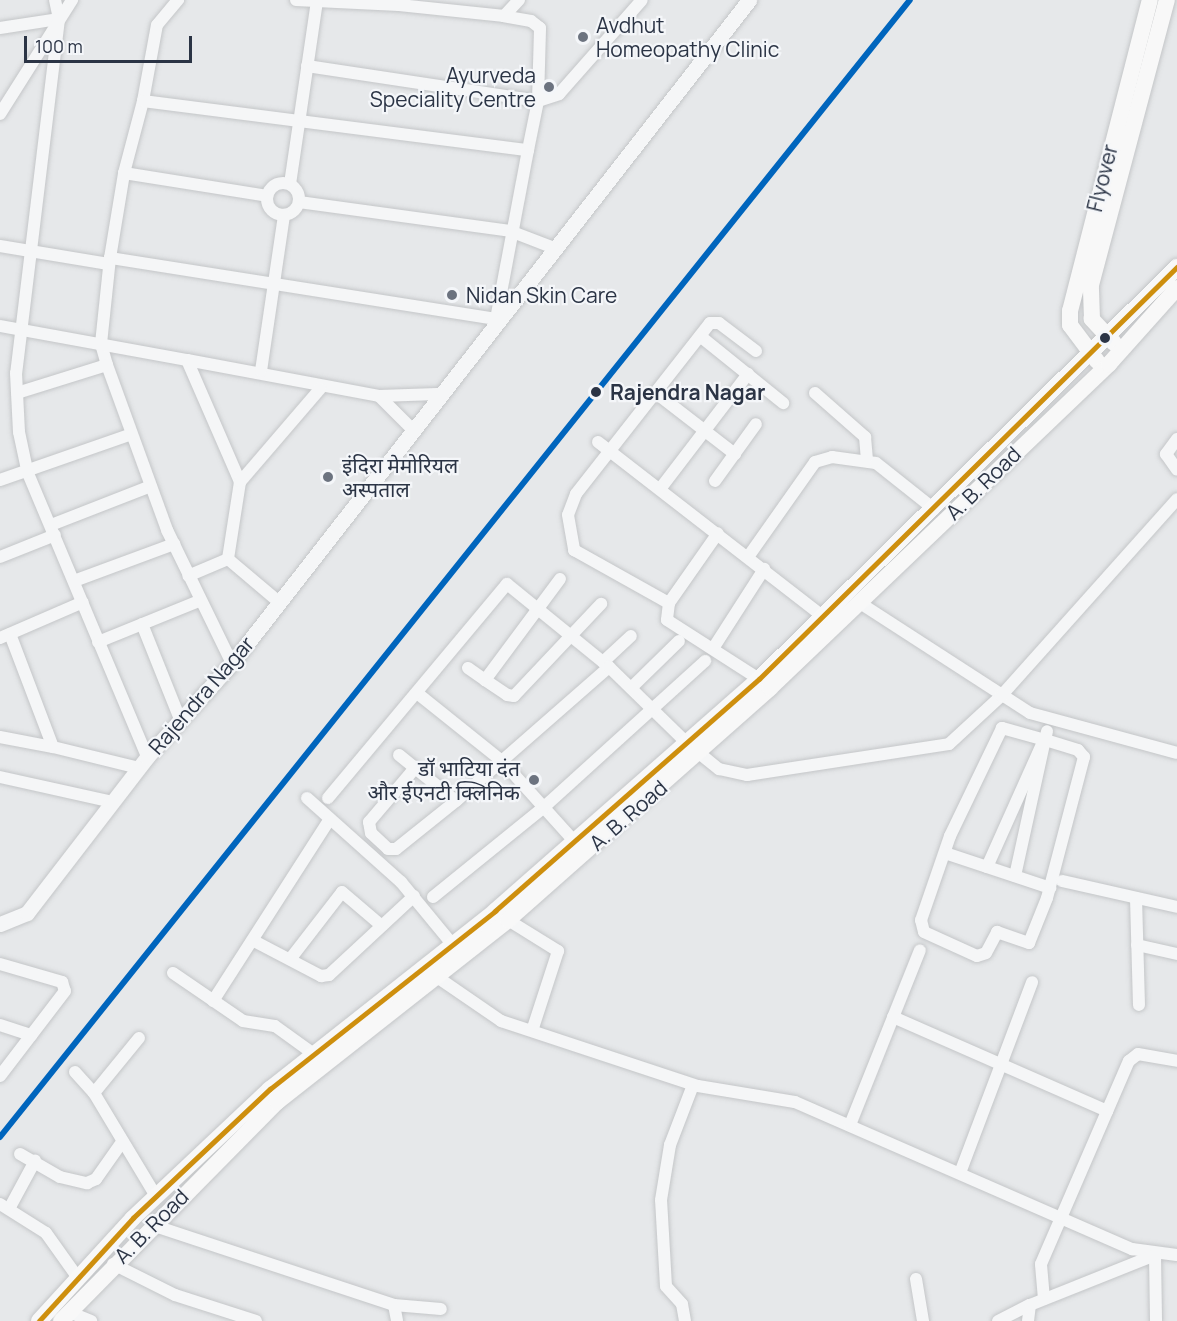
<!DOCTYPE html>
<meta charset="utf-8">
<style>
body{margin:0}
#map{position:relative;width:1177px;height:1321px;overflow:hidden;background:#e6e8ea;font-family:Manrope,"Noto Sans Devanagari",sans-serif}
div>[style]{position:absolute}
.roads{filter:drop-shadow(0 0 2px #c4c6c8) drop-shadow(0 0 2px #c4c6c8)}
.minor>*{height:12px;margin:-6px;padding:0 6px;transform-origin:6px;border-radius:6px;background:#f5f6f7}
.minor>.ring{margin:-6px;padding:0;box-sizing:content-box;background:none;border:12px solid #f5f6f7;border-radius:50%}
.tertiary>*{height:15px;margin:-7.5px;padding:0 7.5px;transform-origin:7.5px;border-radius:7.5px;background:#f5f6f7}
.secondary>*{height:16px;margin:-8px;padding:0 8px;transform-origin:8px;border-radius:8px;background:#f8f8f8}
.bus-1>*{height:4.5px;margin:-2.25px;padding:0 2.25px;transform-origin:2.25px;border-radius:2.25px;background:#ce8f0e}
.rail-1>*{height:6px;margin:-3px;padding:0 3px;transform-origin:3px;border-radius:3px;background:#0065bd}
.dots>*{width:16px;height:16px;translate:-50% -50%;box-sizing:border-box;border:3px solid #f4f6f9;border-radius:50%}
span{translate:-50% -50%;white-space:nowrap;text-align:center;line-height:1.15;-webkit-text-stroke:4.5px #f4f6f9;paint-order:stroke}
.poi-label{font-size:21px;color:#2b3445}
.left{translate:0 -50%;text-align:left}
.right{translate:-100% -50%;text-align:right}
.street-label{font-size:21px;color:#2b3445}
.stop-label{font-size:21px;color:#2b3445;font-weight:700}
.scale{position:absolute;left:24px;top:36px;width:168px;height:27px;box-sizing:border-box;border:3px solid #2b3445;border-top:0;padding-left:8px;font-size:18px;line-height:21px;white-space:nowrap;color:#2b3445;-webkit-text-stroke:4px #f4f6f9;paint-order:stroke}
</style>
<div id="map">
<div class="roads">
<div class="minor">
<div style="left:55px;top:0;width:19px;rotate:78deg"></div>
<div style="left:59px;top:19px;width:357px;rotate:96.9deg"></div>
<div style="left:16px;top:373px;width:59px;rotate:87.1deg"></div>
<div style="left:19px;top:432px;width:40px;rotate:78deg"></div>
<div style="left:27px;top:471px;width:310px;rotate:67.2deg"></div>
<div style="left:296px;top:0;width:103px;rotate:2.8deg"></div>
<div style="left:399px;top:5px;width:7px;rotate:-45deg"></div>
<div style="left:399px;top:5px;width:106px;rotate:6deg"></div>
<div style="left:504px;top:16px;width:22px;rotate:-47deg"></div>
<div style="left:0;top:28px;width:60px;rotate:-8.7deg"></div>
<div style="left:307px;top:66px;width:234px;rotate:8.6deg"></div>
<div style="left:538px;top:101px;width:73px;rotate:-88.4deg"></div>
<div style="left:540px;top:28px;width:11px;rotate:-142deg"></div>
<div style="left:531px;top:21px;width:27px;rotate:-170deg"></div>
<div style="left:143px;top:101px;width:77px;rotate:-79.6deg"></div>
<div style="left:157px;top:25px;width:33px;rotate:-50deg"></div>
<div style="left:0;top:114px;width:135px;rotate:-57.7deg"></div>
<div style="left:528px;top:150px;width:50px;rotate:-78.5deg"></div>
<div style="left:538px;top:101px;width:22px;rotate:-18deg"></div>
<div style="left:559px;top:94px;width:125px;rotate:-48.6deg"></div>
<div style="left:124px;top:173px;width:74px;rotate:-75.2deg"></div>
<div style="left:143px;top:101px;width:388px;rotate:7.3deg"></div>
<div style="left:528px;top:150px;width:172px;rotate:100.7deg"></div>
<div style="left:496px;top:319px;width:391px;rotate:-171deg"></div>
<div style="left:110px;top:258px;width:86px;rotate:96deg"></div>
<div style="left:101px;top:344px;width:22px;rotate:74deg"></div>
<div style="left:107px;top:365px;width:176px;rotate:70deg"></div>
<div style="left:167px;top:530px;width:148px;rotate:64deg"></div>
<div class="ring" style="left:267px;top:183px;width:20px;height:20px"></div>
<div style="left:290px;top:184px;width:185px;rotate:-81.6deg"></div>
<div style="left:299px;top:202px;width:213px;rotate:7.8deg"></div>
<div style="left:510px;top:231px;width:47px;rotate:21.1deg"></div>
<div style="left:0;top:246px;width:110px;rotate:9.4deg"></div>
<div style="left:110px;top:258px;width:86px;rotate:-80.6deg"></div>
<div style="left:124px;top:173px;width:145px;rotate:9.1deg"></div>
<div style="left:0;top:326px;width:190px;rotate:10.3deg"></div>
<div style="left:187px;top:360px;width:133px;rotate:66.5deg"></div>
<div style="left:240px;top:482px;width:78px;rotate:98.9deg"></div>
<div style="left:228px;top:559px;width:43px;rotate:157deg"></div>
<div style="left:700px;top:336px;width:107px;rotate:38.9deg"></div>
<div style="left:756px;top:351px;width:46px;rotate:-142.9deg"></div>
<div style="left:719px;top:323px;width:9px;rotate:180deg"></div>
<div style="left:710px;top:323px;width:217px;rotate:128.1deg"></div>
<div style="left:576px;top:494px;width:22px;rotate:111deg"></div>
<div style="left:568px;top:515px;width:36px;rotate:80deg"></div>
<div style="left:574px;top:550px;width:109px;rotate:29.2deg"></div>
<div style="left:669px;top:603px;width:17px;rotate:97deg"></div>
<div style="left:667px;top:620px;width:109px;rotate:32.7deg"></div>
<div style="left:187px;top:360px;width:195px;rotate:10.6deg"></div>
<div style="left:379px;top:396px;width:45px;rotate:45deg"></div>
<div style="left:261px;top:371px;width:158px;rotate:-81.6deg"></div>
<div style="left:17px;top:393px;width:94px;rotate:-17.3deg"></div>
<div style="left:656px;top:393px;width:100px;rotate:37.7deg"></div>
<div style="left:815px;top:393px;width:67px;rotate:41.3deg"></div>
<div style="left:865px;top:437px;width:22px;rotate:85deg"></div>
<div style="left:379px;top:396px;width:58px;rotate:-2deg"></div>
<div style="left:1177px;top:439px;width:19px;rotate:126deg"></div>
<div style="left:1166px;top:454px;width:19px;rotate:55deg"></div>
<div style="left:598px;top:442px;width:286px;rotate:37.8deg"></div>
<div style="left:0;top:480px;width:137px;rotate:-19.2deg"></div>
<div style="left:715px;top:481px;width:70px;rotate:-54.3deg"></div>
<div style="left:240px;top:482px;width:123px;rotate:-49.3deg"></div>
<div style="left:660px;top:489px;width:145px;rotate:-52.6deg"></div>
<div style="left:51px;top:525px;width:107px;rotate:-21.3deg"></div>
<div style="left:0;top:557px;width:59px;rotate:-21.8deg"></div>
<div style="left:748px;top:557px;width:116px;rotate:-54.8deg"></div>
<div style="left:815px;top:462px;width:18px;rotate:-16deg"></div>
<div style="left:832px;top:457px;width:44px;rotate:7.8deg"></div>
<div style="left:876px;top:463px;width:74px;rotate:38.4deg"></div>
<div style="left:228px;top:559px;width:68px;rotate:40.2deg"></div>
<div style="left:560px;top:579px;width:126px;rotate:126.6deg"></div>
<div style="left:485px;top:680px;width:27px;rotate:34deg"></div>
<div style="left:507px;top:695px;width:7px;rotate:8deg"></div>
<div style="left:514px;top:696px;width:127px;rotate:-46.6deg"></div>
<div style="left:74px;top:581px;width:107px;rotate:-20.3deg"></div>
<div style="left:669px;top:603px;width:85px;rotate:-55deg"></div>
<div style="left:860px;top:603px;width:202px;rotate:32.9deg"></div>
<div style="left:1030px;top:713px;width:152px;rotate:15.2deg"></div>
<div style="left:142px;top:624px;width:102px;rotate:68.2deg"></div>
<div style="left:10px;top:634px;width:121px;rotate:69.2deg"></div>
<div style="left:53px;top:747px;width:89px;rotate:13.7deg"></div>
<div style="left:0;top:638px;width:90px;rotate:-23.4deg"></div>
<div style="left:98px;top:642px;width:109px;rotate:-22.1deg"></div>
<div style="left:714px;top:647px;width:93px;rotate:-57.3deg"></div>
<div style="left:603px;top:662px;width:38px;rotate:-43deg"></div>
<div style="left:468px;top:668px;width:21px;rotate:35deg"></div>
<div style="left:631px;top:688px;width:67px;rotate:-44.4deg"></div>
<div style="left:417px;top:693px;width:109px;rotate:38.7deg"></div>
<div style="left:502px;top:761px;width:109px;rotate:48deg"></div>
<div style="left:0;top:737px;width:54px;rotate:10.7deg"></div>
<div style="left:1045px;top:740px;width:45px;rotate:-164.4deg"></div>
<div style="left:1002px;top:728px;width:120px;rotate:115.7deg"></div>
<div style="left:950px;top:836px;width:89px;rotate:109deg"></div>
<div style="left:921px;top:920px;width:12px;rotate:76deg"></div>
<div style="left:924px;top:932px;width:58px;rotate:24.4deg"></div>
<div style="left:977px;top:956px;width:9px;rotate:-18deg"></div>
<div style="left:986px;top:953px;width:24px;rotate:-62deg"></div>
<div style="left:997px;top:932px;width:34px;rotate:19deg"></div>
<div style="left:1029px;top:943px;width:48px;rotate:-68.2deg"></div>
<div style="left:1047px;top:898px;width:146px;rotate:-75.3deg"></div>
<div style="left:1084px;top:757px;width:9px;rotate:-131deg"></div>
<div style="left:1078px;top:750px;width:34px;rotate:-163deg"></div>
<div style="left:1045px;top:740px;width:9px;rotate:-77deg"></div>
<div style="left:699px;top:753px;width:26px;rotate:39deg"></div>
<div style="left:719px;top:769px;width:29px;rotate:12deg"></div>
<div style="left:747px;top:775px;width:204px;rotate:-8.7deg"></div>
<div style="left:949px;top:744px;width:71px;rotate:-42.7deg"></div>
<div style="left:1001px;top:696px;width:264px;rotate:-48.2deg"></div>
<div style="left:399px;top:755px;width:73px;rotate:38.9deg"></div>
<div style="left:415px;top:768px;width:71px;rotate:130.4deg"></div>
<div style="left:369px;top:822px;width:11px;rotate:80deg"></div>
<div style="left:371px;top:833px;width:23px;rotate:43deg"></div>
<div style="left:388px;top:849px;width:8px"></div>
<div style="left:396px;top:849px;width:77px;rotate:-38.7deg"></div>
<div style="left:456px;top:801px;width:203px;rotate:-41.2deg"></div>
<div style="left:0;top:777px;width:116px;rotate:12.5deg"></div>
<div style="left:307px;top:798px;width:126px;rotate:41.8deg"></div>
<div style="left:401px;top:882px;width:82px;rotate:50.5deg"></div>
<div style="left:328px;top:798px;width:279px;rotate:-50.1deg"></div>
<div style="left:507px;top:584px;width:132px;rotate:39.1deg"></div>
<div style="left:609px;top:667px;width:110px;rotate:44.3deg"></div>
<div style="left:945px;top:853px;width:111px;rotate:18.4deg"></div>
<div style="left:987px;top:867px;width:133px;rotate:-65.9deg"></div>
<div style="left:1015px;top:876px;width:139px;rotate:-77.6deg"></div>
<div style="left:1062px;top:881px;width:118px;rotate:12.7deg"></div>
<div style="left:433px;top:897px;width:141px;rotate:-39deg"></div>
<div style="left:543px;top:808px;width:219px;rotate:-42.2deg"></div>
<div style="left:1136px;top:898px;width:107px;rotate:88.4deg"></div>
<div style="left:508px;top:920px;width:59px;rotate:31.8deg"></div>
<div style="left:558px;top:951px;width:84px;rotate:108deg"></div>
<div style="left:254px;top:941px;width:76px;rotate:27.6deg"></div>
<div style="left:321px;top:976px;width:8px;rotate:-7deg"></div>
<div style="left:329px;top:975px;width:116px;rotate:-42.9deg"></div>
<div style="left:1137px;top:945px;width:41px;rotate:12.7deg"></div>
<div style="left:291px;top:958px;width:83px;rotate:-52.3deg"></div>
<div style="left:342px;top:892px;width:52px;rotate:40.4deg"></div>
<div style="left:0;top:964px;width:65px;rotate:16.2deg"></div>
<div style="left:62px;top:982px;width:9px;rotate:72deg"></div>
<div style="left:65px;top:991px;width:107px;rotate:127.4deg"></div>
<div style="left:173px;top:973px;width:85px;rotate:34.4deg"></div>
<div style="left:243px;top:1021px;width:32px;rotate:9deg"></div>
<div style="left:275px;top:1026px;width:48px;rotate:35.7deg"></div>
<div style="left:437px;top:977px;width:78px;rotate:34.5deg"></div>
<div style="left:501px;top:1021px;width:207px;rotate:18.3deg"></div>
<div style="left:698px;top:1086px;width:98px;rotate:9.4deg"></div>
<div style="left:795px;top:1102px;width:368px;rotate:23.6deg"></div>
<div style="left:1132px;top:1249px;width:45px;rotate:7.6deg"></div>
<div style="left:213px;top:1001px;width:216px;rotate:-57.3deg"></div>
<div style="left:893px;top:1017px;width:234px;rotate:23.7deg"></div>
<div style="left:0;top:1025px;width:33px;rotate:18deg"></div>
<div style="left:75px;top:1072px;width:28px;rotate:48deg"></div>
<div style="left:94px;top:1093px;width:120px;rotate:59deg"></div>
<div style="left:94px;top:1093px;width:71px;rotate:-50.7deg"></div>
<div style="left:850px;top:1125px;width:188px;rotate:-68.2deg"></div>
<div style="left:20px;top:1154px;width:46px;rotate:29.9deg"></div>
<div style="left:60px;top:1177px;width:28px;rotate:13deg"></div>
<div style="left:87px;top:1183px;width:10px;rotate:-24deg"></div>
<div style="left:96px;top:1179px;width:45px;rotate:-54.9deg"></div>
<div style="left:960px;top:1173px;width:204px;rotate:-69.3deg"></div>
<div style="left:0;top:1204px;width:54px;rotate:32.2deg"></div>
<div style="left:46px;top:1233px;width:55px;rotate:54.6deg"></div>
<div style="left:9px;top:1209px;width:55px;rotate:-61.6deg"></div>
<div style="left:152px;top:1225px;width:255px;rotate:18.3deg"></div>
<div style="left:394px;top:1305px;width:16px;rotate:79deg"></div>
<div style="left:113px;top:1264px;width:69px;rotate:26.6deg"></div>
<div style="left:175px;top:1295px;width:85px;rotate:17.8deg"></div>
<div style="left:916px;top:1279px;width:43px;rotate:80.5deg"></div>
<div style="left:1044px;top:1299px;width:35px;rotate:-95deg"></div>
<div style="left:1041px;top:1264px;width:221px;rotate:-66.6deg"></div>
<div style="left:1129px;top:1061px;width:11px;rotate:-38deg"></div>
<div style="left:1138px;top:1054px;width:40px;rotate:10deg"></div>
<div style="left:394px;top:1305px;width:47px;rotate:4.9deg"></div>
<div style="left:69px;top:1312px;width:24px;rotate:22deg"></div>
<div style="left:685px;top:1321px;width:17px;rotate:-100deg"></div>
<div style="left:682px;top:1304px;width:24px;rotate:-132deg"></div>
<div style="left:666px;top:1286px;width:86px;rotate:-93.3deg"></div>
<div style="left:661px;top:1200px;width:56px;rotate:-80.7deg"></div>
<div style="left:670px;top:1145px;width:64px;rotate:-69deg"></div>
<div style="left:998px;top:1321px;width:36px;rotate:-27deg"></div>
<div style="left:1028px;top:1321px;width:16px;rotate:-83deg"></div>
<div style="left:1030px;top:1305px;width:135px;rotate:-21.8deg"></div>
<div style="left:1155px;top:1255px;width:66px;rotate:89.1deg"></div>
</div>
<div class="tertiary">
<div style="left:0;top:924px;width:29px;rotate:-22deg"></div>
<div style="left:27px;top:913px;width:197px;rotate:-52.4deg"></div>
<div style="left:147px;top:757px;width:127px;rotate:-47.9deg"></div>
<div style="left:232px;top:663px;width:841px;rotate:-52.05deg"></div>
</div>
<div class="secondary">
<div style="left:1114px;top:343px;width:33px;rotate:-133deg"></div>
<div style="left:1092px;top:319px;width:34px;rotate:-92deg"></div>
<div style="left:1091px;top:285px;width:295px;rotate:-75.1deg"></div>
<div style="left:1097px;top:361px;width:45px;rotate:-126.9deg"></div>
<div style="left:1070px;top:325px;width:14px;rotate:-90deg"></div>
<div style="left:1070px;top:311px;width:321px;rotate:-75.6deg"></div>
<div style="left:39px;top:1321px;width:139px;rotate:-47.6deg"></div>
<div style="left:133px;top:1218px;width:188px;rotate:-43.3deg"></div>
<div style="left:270px;top:1089px;width:287px;rotate:-38.3deg"></div>
<div style="left:495px;top:911px;width:351px;rotate:-41.3deg"></div>
<div style="left:759px;top:679px;width:587px;rotate:-44.59deg"></div>
<div style="left:61px;top:1321px;width:308px;rotate:-45.4deg"></div>
<div style="left:277px;top:1102px;width:294px;rotate:-38.2deg"></div>
<div style="left:508px;top:920px;width:350px;rotate:-41.5deg"></div>
<div style="left:770px;top:688px;width:469px;rotate:-43.7deg"></div>
<div style="left:1109px;top:364px;width:102px;rotate:-48.2deg"></div>
</div>
</div>
<div class="bus-1">
<div style="left:39px;top:1321px;width:139px;rotate:-47.6deg"></div>
<div style="left:133px;top:1218px;width:188px;rotate:-43.3deg"></div>
<div style="left:270px;top:1089px;width:287px;rotate:-38.3deg"></div>
<div style="left:495px;top:911px;width:351px;rotate:-41.3deg"></div>
<div style="left:759px;top:679px;width:587px;rotate:-44.59deg"></div>
</div>
<div class="rail-1">
<div style="left:0;top:1137px;width:1456px;rotate:-51.33deg"></div>
</div>
<div class="dots">
<div style="left:583px;top:37px;background:#6c737f"></div>
<div style="left:549px;top:87px;background:#6c737f"></div>
<div style="left:452px;top:295px;background:#6c737f"></div>
<div style="left:1105px;top:338px;background:#2b3445"></div>
<div style="left:596px;top:392px;background:#2b3445"></div>
<div style="left:328px;top:477px;background:#6c737f"></div>
<div style="left:534px;top:780px;background:#6c737f"></div>
</div>
<div class="poi-label">
<span class="left" style="left:596px;top:37px">Avdhut<br>Homeopathy Clinic</span>
<span class="right" style="left:536px;top:87px">Ayurveda<br>Speciality Centre</span>
<span class="left" style="left:466px;top:295px">Nidan Skin Care</span>
<span class="left" style="left:342px;top:477px">इंदिरा मेमोरियल<br>अस्पताल</span>
<span class="right" style="left:520px;top:780px">डॉ भाटिया दंत<br>और ईएनटी क्लिनिक</span>
</div>
<div class="street-label">
<span style="left:1102px;top:178px;rotate:-76deg">Flyover</span>
<span style="left:983px;top:483px;rotate:-44deg">A. B. Road</span>
<span style="left:201px;top:695px;rotate:-49deg">Rajendra Nagar</span>
<span style="left:628px;top:815px;rotate:-41deg">A. B. Road</span>
<span style="left:151px;top:1226px;rotate:-45deg">A. B. Road</span>
</div>
<div class="stop-label">
<span class="left" style="left:610px;top:392px">Rajendra Nagar</span>
</div>
<div class="scale">100 m</div>
</div>
